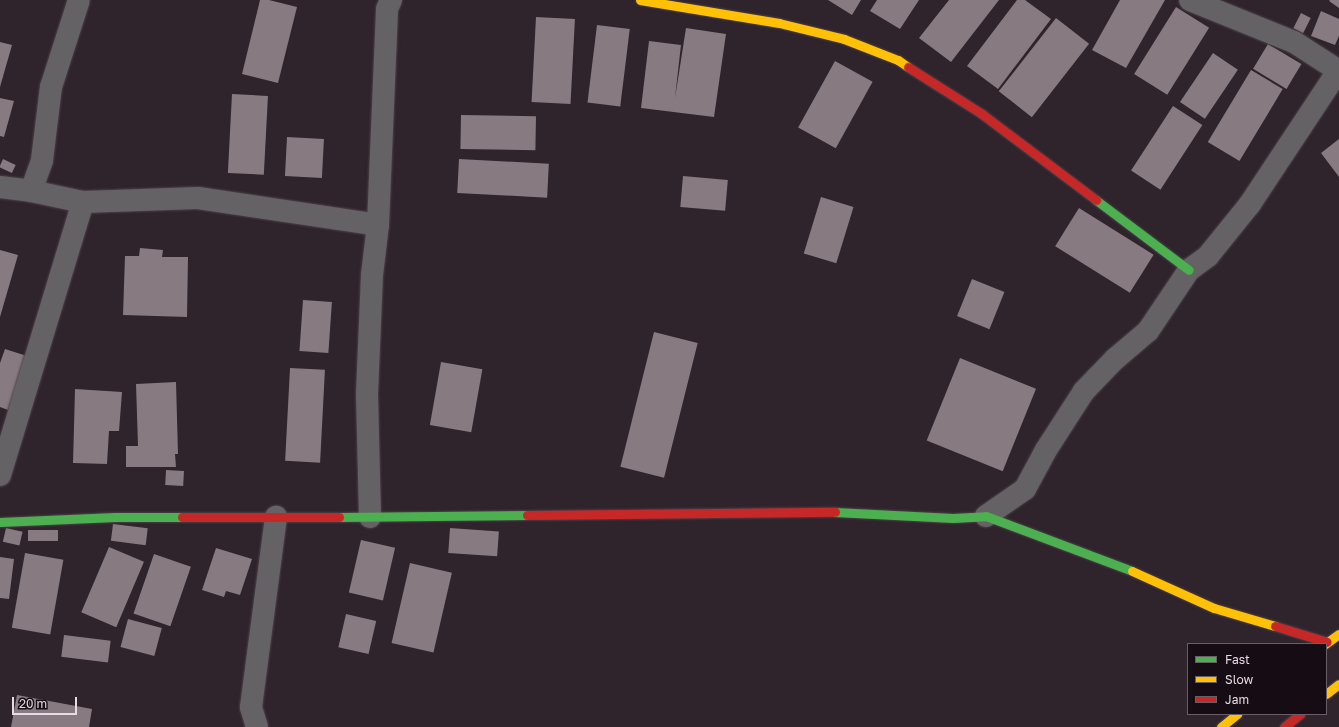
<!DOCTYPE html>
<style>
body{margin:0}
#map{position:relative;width:1339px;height:727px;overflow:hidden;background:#2f232c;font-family:"Golos Text",sans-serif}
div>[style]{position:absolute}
.building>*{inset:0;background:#877a81;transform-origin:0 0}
.roads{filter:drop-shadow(0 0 1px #4c4149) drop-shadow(0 0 1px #4c4149)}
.street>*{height:22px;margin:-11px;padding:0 11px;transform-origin:11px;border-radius:11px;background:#656266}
.fast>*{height:9px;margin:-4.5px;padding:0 4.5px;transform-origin:4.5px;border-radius:4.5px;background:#4caf50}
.slow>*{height:9px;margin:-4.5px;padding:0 4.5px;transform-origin:4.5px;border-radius:4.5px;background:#ffc107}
.jam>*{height:9px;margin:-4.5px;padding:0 4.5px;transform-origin:4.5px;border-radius:4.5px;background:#c62828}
span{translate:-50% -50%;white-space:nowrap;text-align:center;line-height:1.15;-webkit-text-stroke:4px #160c14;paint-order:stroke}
.legend{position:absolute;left:1187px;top:643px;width:140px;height:72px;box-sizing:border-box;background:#160c14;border:1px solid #6a5e68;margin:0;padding:5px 7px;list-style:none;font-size:12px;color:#e9dae5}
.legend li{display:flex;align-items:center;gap:8px;height:20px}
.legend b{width:20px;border:1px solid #6a5e68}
.scale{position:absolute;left:12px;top:697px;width:65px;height:18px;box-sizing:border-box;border:2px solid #e9dae5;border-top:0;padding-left:5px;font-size:12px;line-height:14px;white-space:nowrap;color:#e9dae5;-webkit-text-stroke:3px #160c14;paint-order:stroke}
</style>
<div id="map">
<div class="building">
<div style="clip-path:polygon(260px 0,269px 0,297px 7px,278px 83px,242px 74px)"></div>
<div style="clip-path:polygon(828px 0,861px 0,852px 15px)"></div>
<div style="clip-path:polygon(877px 0,919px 0,900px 29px,870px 11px)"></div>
<div style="clip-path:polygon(949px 0,999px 0,951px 62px,919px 38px)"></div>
<div style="clip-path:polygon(1017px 0,1025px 0,1051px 19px,998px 89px,967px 66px)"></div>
<div style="clip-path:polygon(1120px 0,1165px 0,1126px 68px,1092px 50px)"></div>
<div style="clip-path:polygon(1330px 0,1339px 0,1339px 8px,1329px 1px)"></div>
<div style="left:1176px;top:7px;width:39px;height:79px;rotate:32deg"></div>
<div style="clip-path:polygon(1321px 11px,1339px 19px,1339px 36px,1335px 45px,1311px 36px)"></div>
<div style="left:1301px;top:13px;width:11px;height:17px;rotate:27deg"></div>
<div style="left:536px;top:17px;width:39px;height:85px;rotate:3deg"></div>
<div style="left:1056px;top:18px;width:42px;height:93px;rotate:38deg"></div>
<div style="left:597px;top:25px;width:33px;height:78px;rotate:7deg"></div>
<div style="clip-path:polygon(686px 28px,726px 34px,714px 117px,641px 108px,649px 41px,681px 45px,675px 98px)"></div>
<div style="clip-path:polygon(0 42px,12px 45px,0 87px)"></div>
<div style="left:1268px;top:44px;width:39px;height:29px;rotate:31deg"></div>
<div style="left:1213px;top:53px;width:30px;height:59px;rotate:34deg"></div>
<div style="left:835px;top:61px;width:43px;height:76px;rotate:29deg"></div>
<div style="left:1251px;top:70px;width:37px;height:84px;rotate:31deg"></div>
<div style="left:232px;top:94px;width:36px;height:79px;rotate:3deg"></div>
<div style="clip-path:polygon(0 98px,14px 101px,4px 137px,0 136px)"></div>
<div style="left:1173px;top:106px;width:35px;height:77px;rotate:33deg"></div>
<div style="left:461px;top:115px;width:75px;height:34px;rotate:1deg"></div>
<div style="left:287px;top:137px;width:37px;height:39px;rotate:3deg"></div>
<div style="clip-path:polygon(1339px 139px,1339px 177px,1321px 153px)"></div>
<div style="left:3px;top:159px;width:14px;height:9px;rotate:25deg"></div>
<div style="left:459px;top:159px;width:90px;height:34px;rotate:3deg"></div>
<div style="left:683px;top:176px;width:45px;height:31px;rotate:5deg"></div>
<div style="left:821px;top:197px;width:34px;height:59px;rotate:17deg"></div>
<div style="left:1079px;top:208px;width:88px;height:45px;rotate:32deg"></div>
<div style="clip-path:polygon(140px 248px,163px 250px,162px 257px,188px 257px,187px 317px,123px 315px,125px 256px,139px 256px)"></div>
<div style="clip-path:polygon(0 250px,18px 255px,0 317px)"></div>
<div style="left:972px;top:279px;width:35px;height:40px;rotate:22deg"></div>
<div style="left:303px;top:300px;width:29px;height:51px;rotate:4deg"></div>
<div style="left:654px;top:332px;width:45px;height:139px;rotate:14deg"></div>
<div style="clip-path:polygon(5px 349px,27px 356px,8px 410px,0 407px,0 363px)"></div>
<div style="left:960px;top:358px;width:82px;height:89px;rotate:22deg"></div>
<div style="left:441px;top:362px;width:42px;height:64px;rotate:10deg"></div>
<div style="left:290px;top:368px;width:35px;height:93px;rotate:3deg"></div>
<div style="clip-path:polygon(176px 382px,178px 454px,175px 454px,176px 467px,126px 467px,126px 446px,138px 446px,136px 384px)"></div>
<div style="clip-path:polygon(75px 389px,122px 392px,119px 431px,109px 431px,107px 464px,73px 463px)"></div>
<div style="left:166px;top:470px;width:18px;height:15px;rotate:3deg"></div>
<div style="left:113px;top:524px;width:35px;height:17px;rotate:7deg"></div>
<div style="left:6px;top:528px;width:17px;height:14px;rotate:13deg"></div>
<div style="left:450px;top:528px;width:49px;height:25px;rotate:4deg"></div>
<div style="left:28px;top:530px;width:30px;height:11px"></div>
<div style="left:361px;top:540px;width:35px;height:54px;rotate:13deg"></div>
<div style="left:109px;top:547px;width:38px;height:71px;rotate:23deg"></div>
<div style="clip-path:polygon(216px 548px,252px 559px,240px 595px,226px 591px,224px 597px,202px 590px)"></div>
<div style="left:25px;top:553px;width:39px;height:76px;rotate:10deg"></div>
<div style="left:154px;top:554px;width:39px;height:63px;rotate:19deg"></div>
<div style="clip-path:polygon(0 557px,14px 559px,9px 599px,0 598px)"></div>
<div style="left:410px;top:563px;width:43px;height:82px;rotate:13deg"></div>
<div style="left:346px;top:614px;width:31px;height:34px;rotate:13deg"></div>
<div style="left:128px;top:619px;width:35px;height:29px;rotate:15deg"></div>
<div style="left:64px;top:635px;width:47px;height:22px;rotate:7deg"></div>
<div style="clip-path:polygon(17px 695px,92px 709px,89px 727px,11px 727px)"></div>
</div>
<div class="roads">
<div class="street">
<div style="left:1190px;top:0;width:112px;rotate:22deg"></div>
<div style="left:1294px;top:42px;width:54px;rotate:32.8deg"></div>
<div style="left:0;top:187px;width:31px;rotate:7deg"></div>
<div style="left:31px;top:191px;width:53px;rotate:11.9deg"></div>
<div style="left:83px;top:202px;width:115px;rotate:-2deg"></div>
<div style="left:198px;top:198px;width:182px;rotate:8.5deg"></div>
<div style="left:31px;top:191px;width:33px;rotate:-70deg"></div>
<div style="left:42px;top:160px;width:74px;rotate:-83deg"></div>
<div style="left:51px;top:87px;width:91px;rotate:-72.2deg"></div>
<div style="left:0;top:475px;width:285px;rotate:-73.1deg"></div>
<div style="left:986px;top:516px;width:47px;rotate:-34.7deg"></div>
<div style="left:1025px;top:489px;width:44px;rotate:-61.7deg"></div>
<div style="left:1046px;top:450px;width:70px;rotate:-57.2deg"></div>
<div style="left:1084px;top:391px;width:45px;rotate:-45.9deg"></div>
<div style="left:1115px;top:359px;width:43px;rotate:-40.3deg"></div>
<div style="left:1148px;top:331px;width:73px;rotate:-56.1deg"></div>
<div style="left:1189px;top:270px;width:24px;rotate:-36deg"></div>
<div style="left:1208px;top:256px;width:67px;rotate:-51.1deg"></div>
<div style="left:1250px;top:204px;width:159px;rotate:-56.5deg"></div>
<div style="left:370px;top:517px;width:123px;rotate:-91.4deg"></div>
<div style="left:367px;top:394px;width:119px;rotate:-87.6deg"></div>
<div style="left:372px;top:275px;width:50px;rotate:-83.2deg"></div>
<div style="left:378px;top:225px;width:216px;rotate:-87.6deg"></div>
<div style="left:387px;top:9px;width:10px;rotate:-66deg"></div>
<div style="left:257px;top:727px;width:21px;rotate:-107deg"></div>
<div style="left:251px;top:707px;width:192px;rotate:-82.5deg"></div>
</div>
<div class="fast">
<div style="left:1096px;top:200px;width:116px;rotate:37deg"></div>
<div style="left:835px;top:512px;width:118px;rotate:2.9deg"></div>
<div style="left:953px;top:518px;width:33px;rotate:-3deg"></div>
<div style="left:986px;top:516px;width:156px;rotate:20.6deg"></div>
<div style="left:339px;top:517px;width:188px;rotate:-0.6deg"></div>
<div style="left:0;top:522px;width:115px;rotate:-2.5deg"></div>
<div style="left:115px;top:517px;width:67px"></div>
</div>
<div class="slow">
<div style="left:640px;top:0;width:141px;rotate:9.4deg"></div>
<div style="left:779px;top:23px;width:67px;rotate:13.8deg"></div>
<div style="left:844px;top:39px;width:58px;rotate:21.3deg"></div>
<div style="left:898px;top:60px;width:12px;rotate:35deg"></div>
<div style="left:1132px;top:571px;width:90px;rotate:24.3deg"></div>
<div style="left:1214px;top:608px;width:64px;rotate:16.4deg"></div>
<div style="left:1325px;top:644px;width:17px;rotate:-36deg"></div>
<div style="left:1326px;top:694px;width:16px;rotate:-38deg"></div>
<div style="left:1221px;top:727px;width:21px;rotate:-39deg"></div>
</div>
<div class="jam">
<div style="left:908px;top:67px;width:88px;rotate:32.4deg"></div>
<div style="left:982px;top:114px;width:143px;rotate:37deg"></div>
<div style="left:527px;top:515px;width:308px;rotate:-0.6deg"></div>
<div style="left:182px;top:517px;width:157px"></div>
<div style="left:1275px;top:626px;width:54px;rotate:17.1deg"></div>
<div style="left:1284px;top:727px;width:21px;rotate:-39deg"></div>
</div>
</div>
<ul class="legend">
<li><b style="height:5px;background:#4caf50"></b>Fast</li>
<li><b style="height:5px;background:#ffc107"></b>Slow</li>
<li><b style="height:5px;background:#c62828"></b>Jam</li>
</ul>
<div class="scale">20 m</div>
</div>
